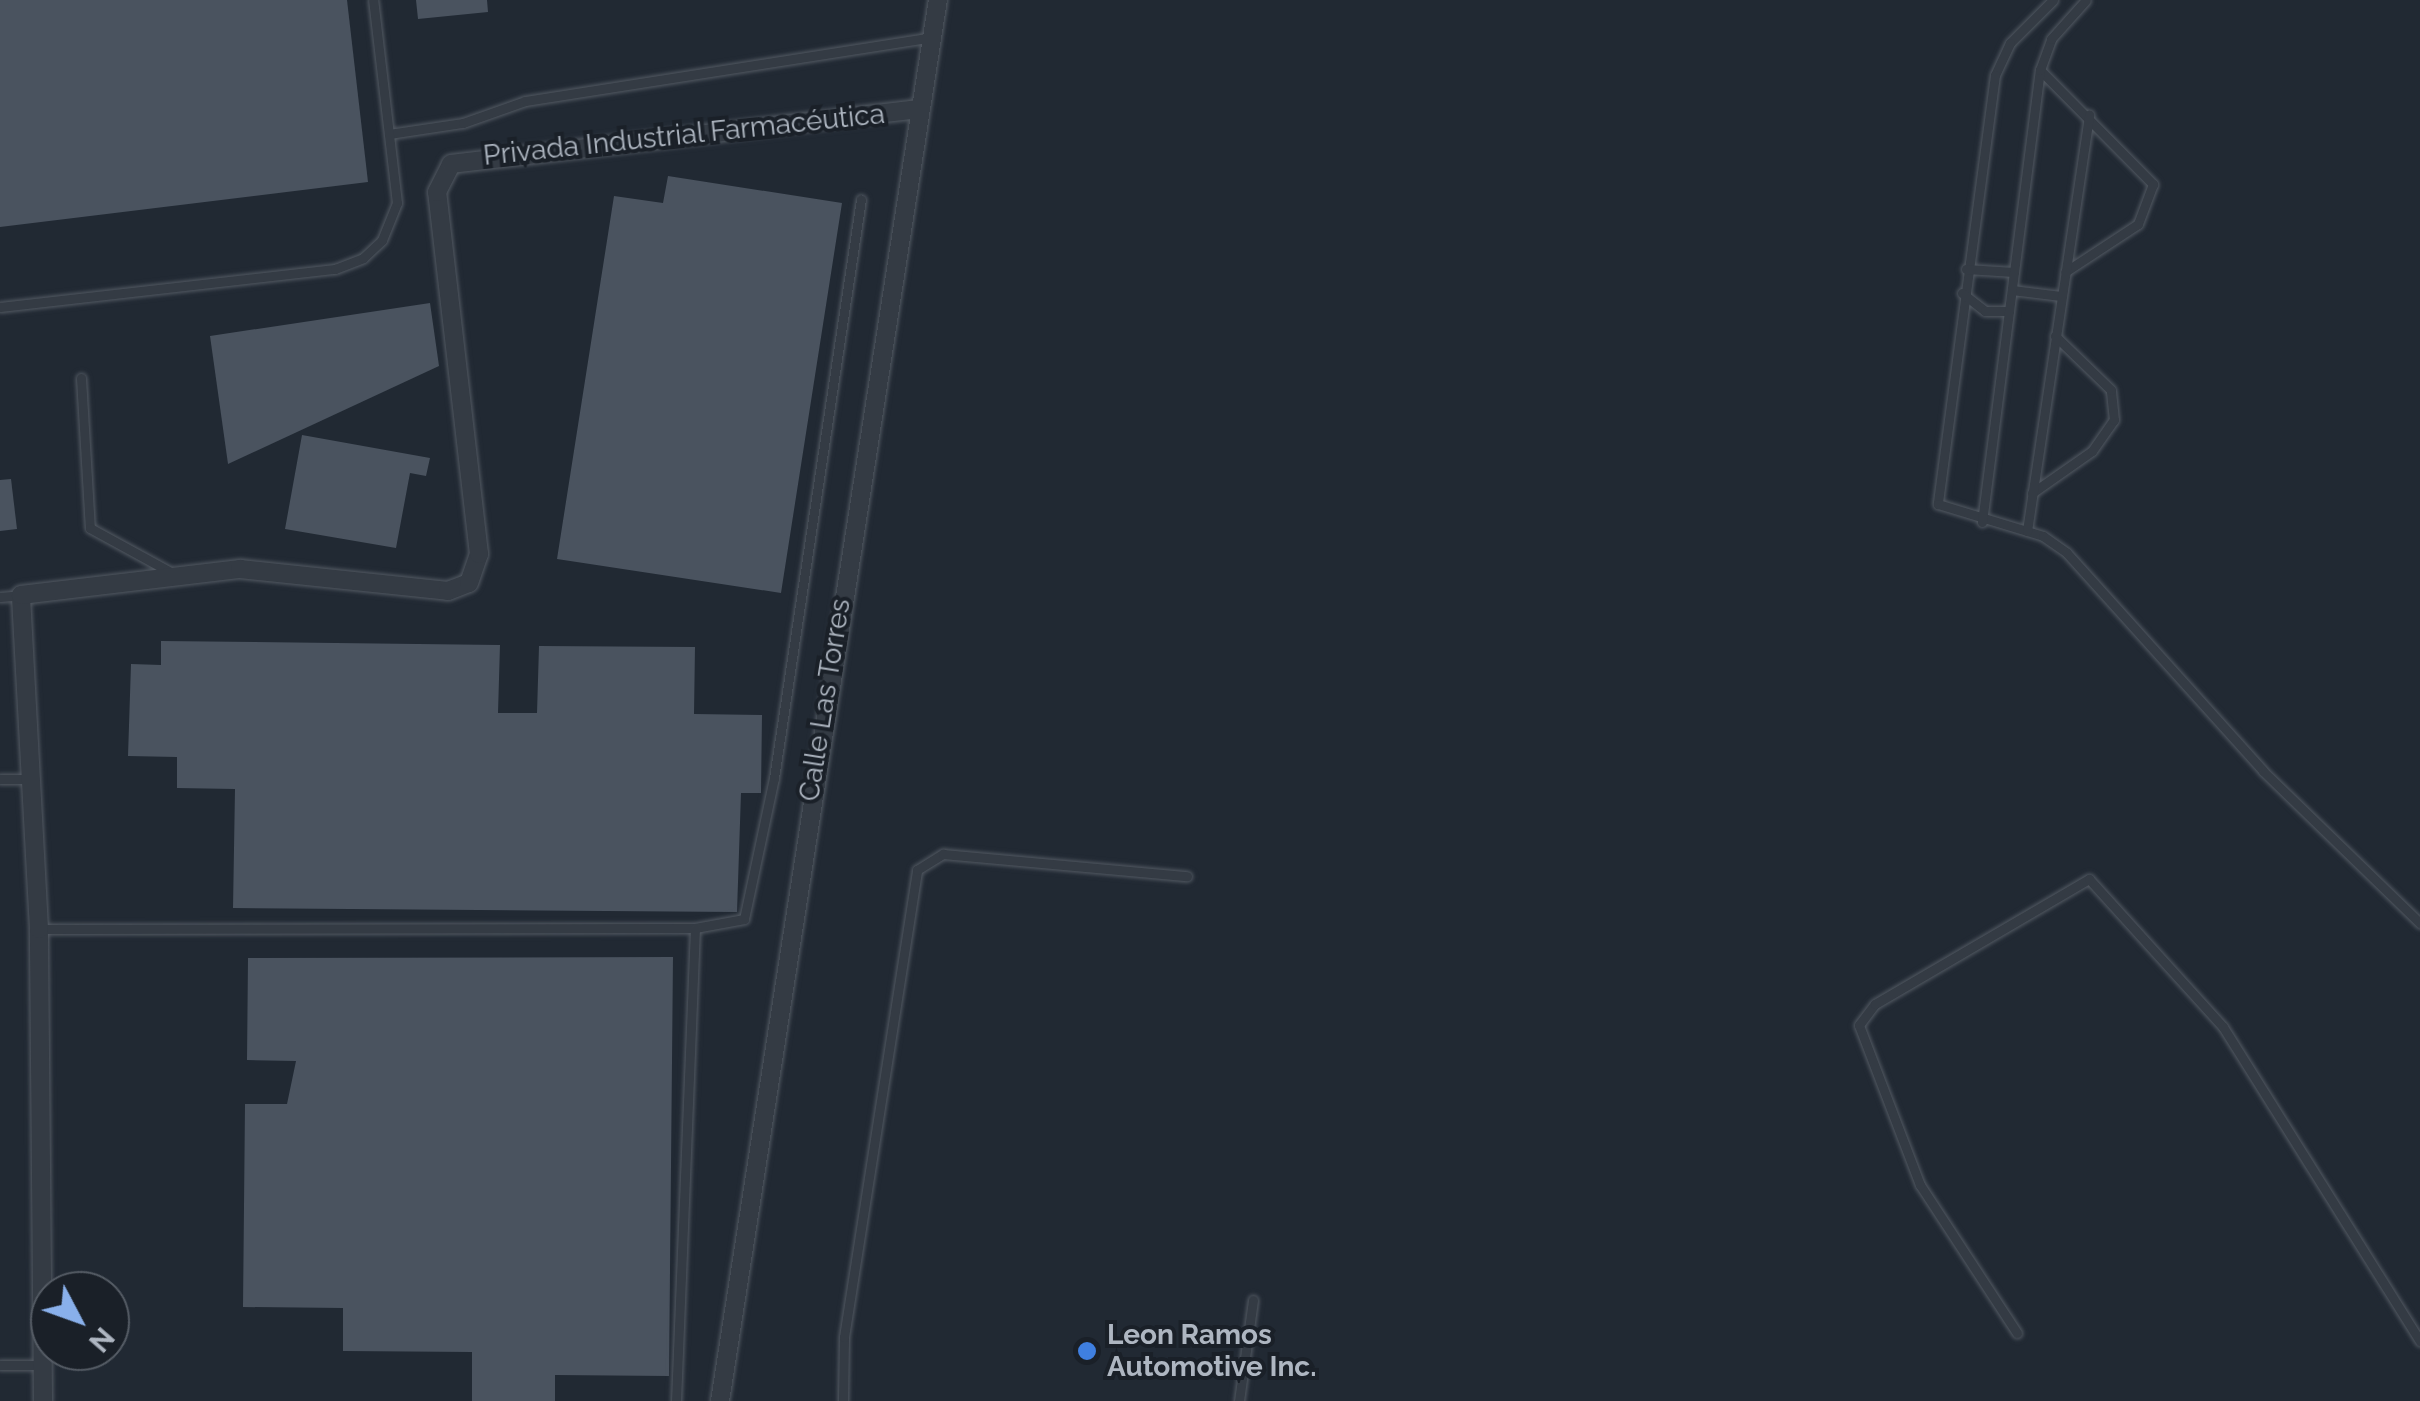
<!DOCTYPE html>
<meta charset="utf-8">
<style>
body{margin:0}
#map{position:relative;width:2420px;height:1401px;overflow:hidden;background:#212933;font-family:Raleway,sans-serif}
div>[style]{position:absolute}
.building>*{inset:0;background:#4a535f}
.roads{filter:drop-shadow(0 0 2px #525962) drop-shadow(0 0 2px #525962)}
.service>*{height:9px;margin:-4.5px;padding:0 4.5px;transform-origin:4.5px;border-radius:4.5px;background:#343b44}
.minor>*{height:18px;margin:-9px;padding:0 9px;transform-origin:9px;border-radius:9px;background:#343b44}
.dots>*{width:28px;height:28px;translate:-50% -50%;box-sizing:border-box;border:5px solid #1a2028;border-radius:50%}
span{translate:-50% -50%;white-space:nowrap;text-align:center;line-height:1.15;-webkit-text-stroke:8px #1a2028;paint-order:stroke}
.street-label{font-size:28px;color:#aeb6c1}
.poi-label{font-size:28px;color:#aeb6c1;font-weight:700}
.left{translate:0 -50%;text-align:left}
.north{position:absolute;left:30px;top:1271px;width:100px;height:100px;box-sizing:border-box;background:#1a2028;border:2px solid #555c65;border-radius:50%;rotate:131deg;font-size:28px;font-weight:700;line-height:40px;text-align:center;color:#aeb6c1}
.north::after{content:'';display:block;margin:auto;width:35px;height:45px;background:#89b0eb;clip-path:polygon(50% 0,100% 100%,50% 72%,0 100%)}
</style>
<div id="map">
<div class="building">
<div style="clip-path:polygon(0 0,347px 0,368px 182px,0 227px)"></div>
<div style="clip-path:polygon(416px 0,487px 0,488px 12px,418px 19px)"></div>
<div style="clip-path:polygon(668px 176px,842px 203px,781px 593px,557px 559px,614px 196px,663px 203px)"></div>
<div style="clip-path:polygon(430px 303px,439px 366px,228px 464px,210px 336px)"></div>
<div style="clip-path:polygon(302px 435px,430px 458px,426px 476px,410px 473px,396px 548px,285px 529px)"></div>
<div style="clip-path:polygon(11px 479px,17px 529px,0 531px,0 480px)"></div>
<div style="clip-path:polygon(161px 641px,500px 645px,498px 713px,537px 713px,539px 646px,695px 647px,694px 714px,762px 715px,761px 793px,741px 793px,737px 912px,233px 908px,235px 789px,177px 788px,177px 757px,128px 756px,131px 664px,161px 665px)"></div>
<div style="clip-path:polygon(673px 957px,669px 1376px,555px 1375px,555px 1401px,472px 1401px,472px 1352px,343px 1351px,343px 1308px,243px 1307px,245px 1104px,287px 1104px,296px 1061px,247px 1060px,248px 958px)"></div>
</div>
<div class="roads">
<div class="service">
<div style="left:2053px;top:0;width:61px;rotate:135deg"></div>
<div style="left:2010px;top:43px;width:35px;rotate:115deg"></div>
<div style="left:1995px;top:75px;width:433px;rotate:97.6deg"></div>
<div style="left:1938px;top:504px;width:110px;rotate:16.9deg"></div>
<div style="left:2043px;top:536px;width:29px;rotate:35deg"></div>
<div style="left:2067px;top:553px;width:293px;rotate:48deg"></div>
<div style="left:2263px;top:771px;width:219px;rotate:44.1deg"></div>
<div style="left:2040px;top:70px;width:161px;rotate:45.3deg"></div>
<div style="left:2153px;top:184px;width:43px;rotate:110.6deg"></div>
<div style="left:2138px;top:224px;width:87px;rotate:146.7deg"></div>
<div style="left:389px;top:134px;width:75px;rotate:-8.5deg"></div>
<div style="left:463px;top:123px;width:66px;rotate:-19.5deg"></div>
<div style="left:525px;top:101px;width:412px;rotate:-8.9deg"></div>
<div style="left:1966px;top:269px;width:48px;rotate:3.6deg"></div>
<div style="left:2012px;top:290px;width:49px;rotate:7deg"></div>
<div style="left:1962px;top:293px;width:29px;rotate:38deg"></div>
<div style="left:1985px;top:311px;width:24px"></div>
<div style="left:0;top:307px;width:337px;rotate:-6.5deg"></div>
<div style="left:335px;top:269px;width:30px;rotate:-21deg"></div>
<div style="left:363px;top:258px;width:26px;rotate:-43deg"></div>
<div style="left:382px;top:240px;width:40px;rotate:-68deg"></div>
<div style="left:397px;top:203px;width:204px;rotate:-96.7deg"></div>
<div style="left:81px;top:378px;width:150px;rotate:86.6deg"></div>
<div style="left:90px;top:528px;width:98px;rotate:28.7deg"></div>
<div style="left:2032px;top:493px;width:73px;rotate:-35deg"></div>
<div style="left:2092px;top:451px;width:38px;rotate:-55deg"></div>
<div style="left:2114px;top:420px;width:30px;rotate:-96deg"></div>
<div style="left:2111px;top:390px;width:78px;rotate:-136deg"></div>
<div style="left:1982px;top:522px;width:456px;rotate:-82.7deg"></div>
<div style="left:2040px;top:70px;width:33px;rotate:-70deg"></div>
<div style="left:2051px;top:39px;width:52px;rotate:-48.1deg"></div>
<div style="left:2027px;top:531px;width:421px;rotate:-81.5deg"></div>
<div style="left:0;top:597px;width:21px;rotate:-5deg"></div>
<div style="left:0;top:779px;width:32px"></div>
<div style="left:39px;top:929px;width:656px;rotate:-0.09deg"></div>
<div style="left:695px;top:928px;width:50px;rotate:-10.4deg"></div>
<div style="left:744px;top:919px;width:144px;rotate:-78deg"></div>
<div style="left:774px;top:778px;width:585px;rotate:-81.45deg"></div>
<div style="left:2017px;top:1333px;width:177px;rotate:-123.2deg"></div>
<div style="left:1920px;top:1185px;width:171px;rotate:-110.9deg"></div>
<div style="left:1859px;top:1025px;width:26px;rotate:-53deg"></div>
<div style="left:1875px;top:1004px;width:248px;rotate:-30.3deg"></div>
<div style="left:2089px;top:879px;width:200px;rotate:47.8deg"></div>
<div style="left:2223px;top:1027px;width:371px;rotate:57.9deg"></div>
<div style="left:0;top:1365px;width:43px"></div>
<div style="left:676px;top:1401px;width:473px;rotate:-87.7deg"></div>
<div style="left:843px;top:1401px;width:64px;rotate:-89.1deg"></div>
<div style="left:844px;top:1337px;width:473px;rotate:-81.1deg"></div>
<div style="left:917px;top:870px;width:31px;rotate:-32deg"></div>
<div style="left:943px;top:854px;width:245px;rotate:5.2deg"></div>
<div style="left:1239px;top:1401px;width:102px;rotate:-82.1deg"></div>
</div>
<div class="minor">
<div style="left:43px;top:1401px;width:472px;rotate:-90.5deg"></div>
<div style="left:39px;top:929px;width:334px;rotate:-93.1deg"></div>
<div style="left:21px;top:595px;width:221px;rotate:-6.8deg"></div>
<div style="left:240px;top:569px;width:209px;rotate:6deg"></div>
<div style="left:448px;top:591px;width:22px;rotate:-21deg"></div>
<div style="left:469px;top:583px;width:31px;rotate:-71deg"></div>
<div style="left:479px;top:554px;width:364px;rotate:-96.6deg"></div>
<div style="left:437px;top:192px;width:31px;rotate:-63deg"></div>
<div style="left:451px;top:164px;width:473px;rotate:-6.7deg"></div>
<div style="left:720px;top:1401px;width:1418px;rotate:-81.16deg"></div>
</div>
</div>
<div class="dots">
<div style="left:1087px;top:1351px;background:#3f7fe0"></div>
</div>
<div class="street-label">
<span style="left:684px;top:135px;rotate:-6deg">Privada Industrial Farmacéutica</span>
<span style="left:825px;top:700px;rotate:-81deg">Calle Las Torres</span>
</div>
<div class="poi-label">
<span class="left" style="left:1107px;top:1351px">Leon Ramos<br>Automotive Inc.</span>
</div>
<div class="north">N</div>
</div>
